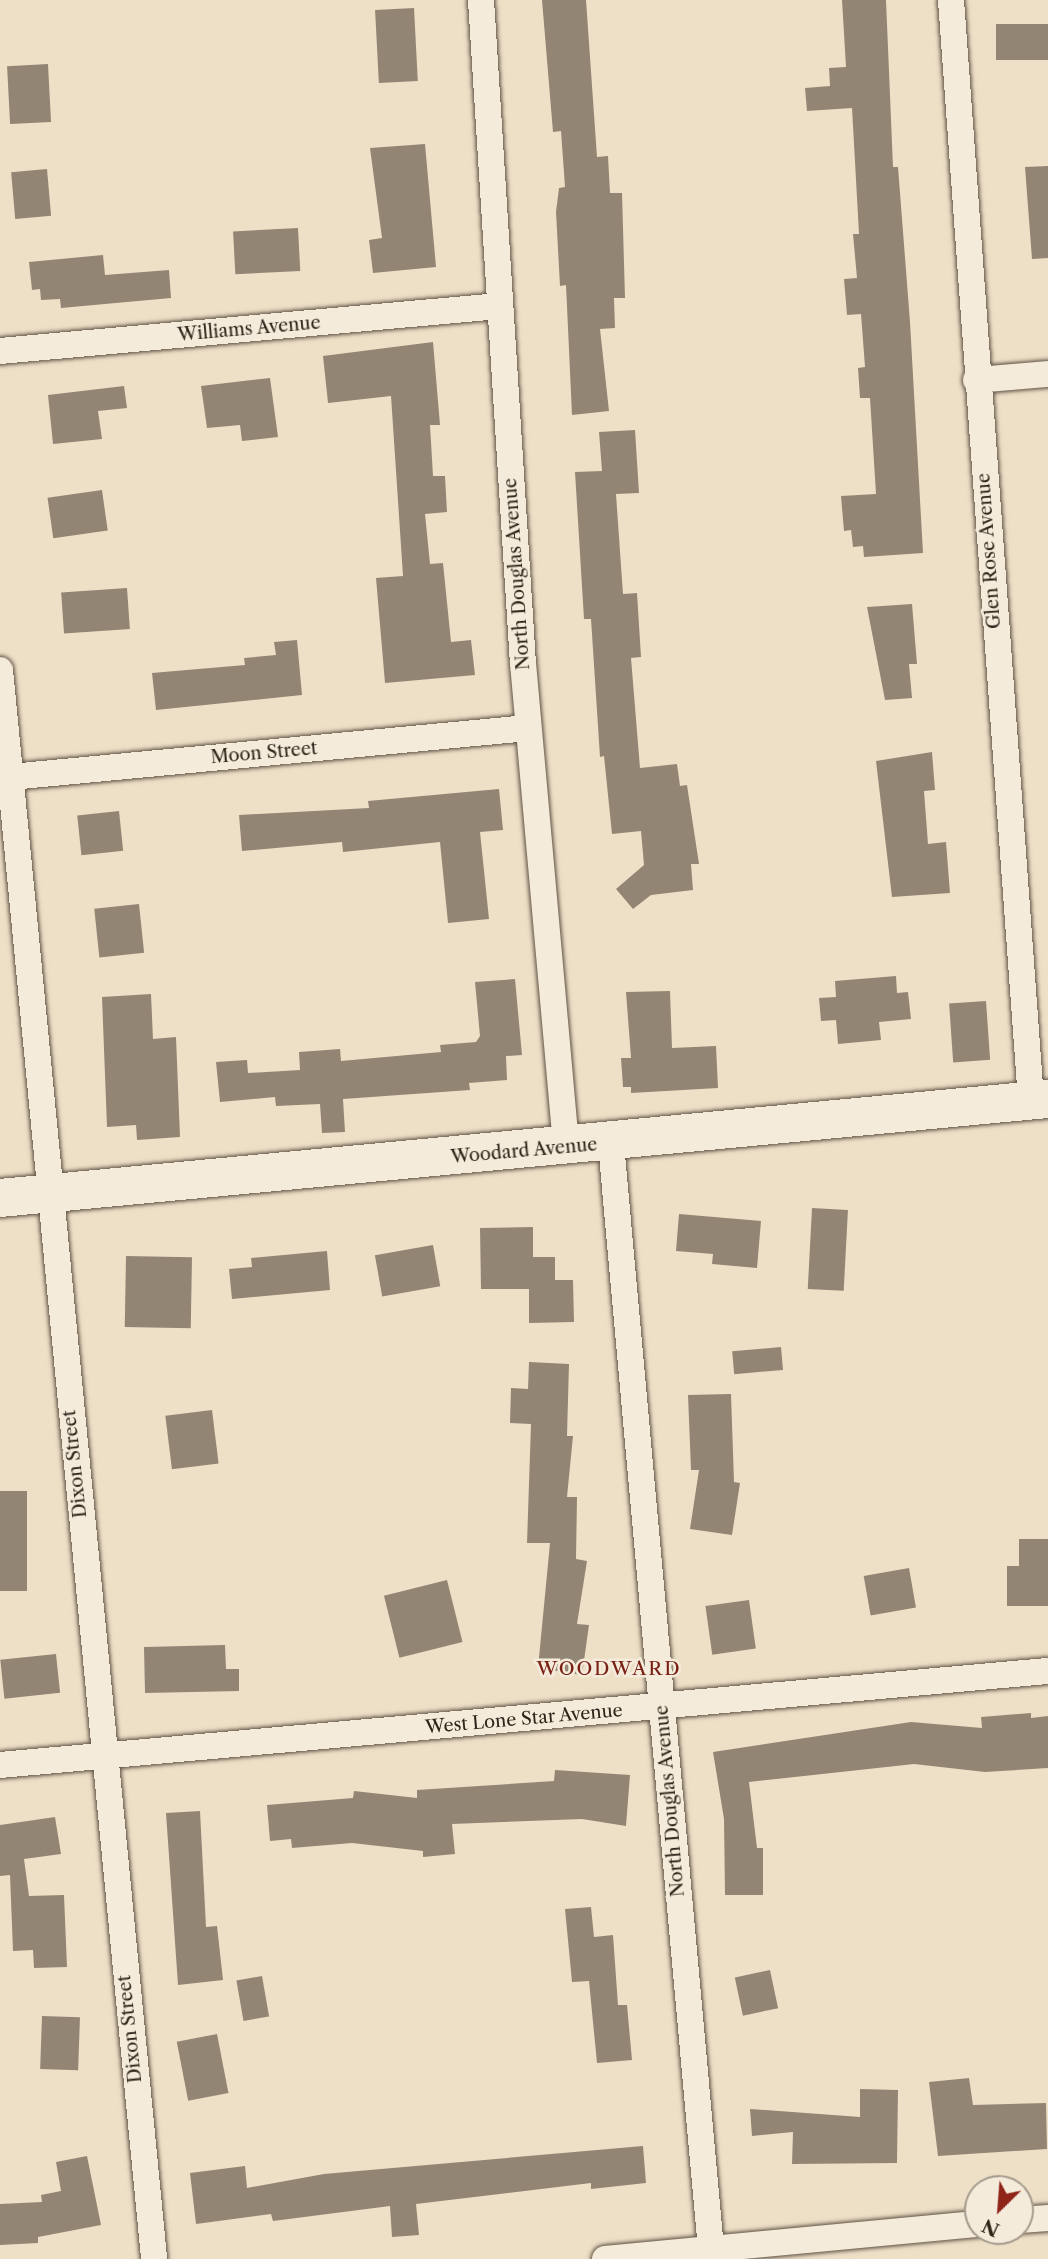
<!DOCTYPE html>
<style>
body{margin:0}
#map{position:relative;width:1048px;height:2259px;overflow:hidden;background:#eee0c7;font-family:"Libre Caslon Text",serif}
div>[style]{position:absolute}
.building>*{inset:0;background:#938573;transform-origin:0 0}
.roads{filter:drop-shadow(0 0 2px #605244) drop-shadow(0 0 2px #605244)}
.street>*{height:26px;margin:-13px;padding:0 13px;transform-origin:13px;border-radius:13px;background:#f4ebdb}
.secondary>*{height:38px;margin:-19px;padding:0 19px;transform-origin:19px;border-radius:19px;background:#f4ebdb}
span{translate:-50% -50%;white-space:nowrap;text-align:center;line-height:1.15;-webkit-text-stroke:5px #f4ebdb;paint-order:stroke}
.street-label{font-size:18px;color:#302319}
.neighbourhood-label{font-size:19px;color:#7a1f14;letter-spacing:2px}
.north{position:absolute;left:964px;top:2175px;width:70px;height:70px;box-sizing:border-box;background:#f4ebdb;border:2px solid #a69b8d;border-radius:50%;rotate:205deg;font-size:19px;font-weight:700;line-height:28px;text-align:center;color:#302319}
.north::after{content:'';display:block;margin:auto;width:24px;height:32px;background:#8f2418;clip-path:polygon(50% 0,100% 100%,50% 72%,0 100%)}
</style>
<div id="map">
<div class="building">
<div style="clip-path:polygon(542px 0,586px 0,597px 157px,608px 156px,610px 193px,622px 193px,625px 298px,614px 298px,615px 328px,600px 329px,609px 411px,572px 415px,566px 285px,560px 286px,556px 212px,559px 188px,565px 187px,561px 131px,553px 132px)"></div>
<div style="clip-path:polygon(842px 0,886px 0,893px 167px,898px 167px,910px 322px,923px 553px,864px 557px,863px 546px,853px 547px,851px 530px,844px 531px,841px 496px,876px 494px,870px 398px,860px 398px,858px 368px,865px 367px,861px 314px,847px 315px,844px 279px,857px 278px,853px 234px,859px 234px,852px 108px,807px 111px,805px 88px,830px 86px,829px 68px,846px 67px)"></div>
<div style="left:414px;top:8px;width:73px;height:39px;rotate:87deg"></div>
<div style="left:1048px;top:24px;width:36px;height:52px;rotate:90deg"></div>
<div style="left:48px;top:64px;width:58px;height:41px;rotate:87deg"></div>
<div style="clip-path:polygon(425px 144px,436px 267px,373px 273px,369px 240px,382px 238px,370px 148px)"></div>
<div style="clip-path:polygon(1048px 166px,1048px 258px,1032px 259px,1025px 167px)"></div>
<div style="left:47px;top:169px;width:47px;height:36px;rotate:85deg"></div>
<div style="left:298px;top:228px;width:43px;height:65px;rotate:87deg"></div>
<div style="clip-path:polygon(103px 255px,105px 275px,169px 270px,171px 298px,61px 308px,60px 299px,41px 300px,40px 289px,32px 290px,29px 262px)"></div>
<div style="clip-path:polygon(433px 342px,440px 425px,430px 425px,433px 476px,445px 476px,447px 512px,425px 514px,430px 564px,443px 563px,451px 642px,471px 640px,475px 675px,385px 683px,376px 578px,403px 576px,391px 396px,328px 403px,323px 356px)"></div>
<div style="clip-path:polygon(270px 378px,278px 437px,242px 441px,240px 425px,207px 428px,201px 386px)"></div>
<div style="clip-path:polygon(124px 386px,127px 408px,98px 411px,102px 439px,53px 444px,48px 395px)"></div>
<div style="clip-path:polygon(635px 430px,639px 493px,616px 494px,623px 594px,637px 593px,641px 657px,631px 658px,640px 768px,677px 764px,680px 786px,687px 785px,699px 864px,691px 864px,693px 890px,651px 895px,633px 909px,616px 889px,644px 865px,641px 831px,612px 834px,604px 756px,600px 757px,591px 619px,584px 619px,575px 472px,602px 471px,599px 432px)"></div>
<div style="left:102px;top:490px;width:41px;height:55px;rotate:82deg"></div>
<div style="left:127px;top:588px;width:41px;height:66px;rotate:86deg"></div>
<div style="clip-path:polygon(912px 604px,917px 664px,909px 664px,912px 698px,885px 700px,867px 607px)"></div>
<div style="clip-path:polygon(297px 640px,302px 695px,156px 710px,152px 673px,245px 665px,244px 658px,276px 655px,274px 642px)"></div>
<div style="clip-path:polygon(932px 752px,935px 790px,924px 791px,928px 844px,946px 842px,950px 893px,892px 897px,876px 761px)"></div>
<div style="clip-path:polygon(499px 789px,503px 830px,480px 832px,489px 919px,448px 923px,440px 842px,343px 852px,342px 842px,242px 851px,239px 815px,369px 808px,368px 801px)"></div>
<div style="left:119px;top:811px;width:40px;height:42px;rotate:84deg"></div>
<div style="left:139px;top:904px;width:49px;height:45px;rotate:84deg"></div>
<div style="clip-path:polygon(896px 976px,897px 993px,908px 992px,911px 1019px,879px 1022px,881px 1040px,838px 1044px,836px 1020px,821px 1021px,819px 998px,836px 997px,835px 981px)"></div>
<div style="clip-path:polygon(515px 979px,522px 1055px,506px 1056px,507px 1080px,469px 1083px,470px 1090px,343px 1099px,345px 1132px,322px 1133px,320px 1104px,276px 1106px,275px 1097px,220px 1102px,216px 1062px,247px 1060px,248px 1073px,300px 1070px,299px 1052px,340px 1049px,341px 1061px,441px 1052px,440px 1045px,476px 1042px,480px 1036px,475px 982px)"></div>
<div style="clip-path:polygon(670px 991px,672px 1048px,716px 1046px,718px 1088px,631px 1093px,631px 1087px,623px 1087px,621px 1058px,631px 1058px,626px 992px)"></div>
<div style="clip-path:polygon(151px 994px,153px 1039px,176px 1037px,180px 1137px,137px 1140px,136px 1125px,107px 1127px,102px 997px)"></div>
<div style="left:986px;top:1001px;width:59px;height:37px;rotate:86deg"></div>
<div style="left:812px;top:1208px;width:36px;height:81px;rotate:3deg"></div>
<div style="clip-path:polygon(679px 1214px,761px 1221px,757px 1268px,712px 1264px,713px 1254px,676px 1251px)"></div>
<div style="clip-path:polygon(533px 1227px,533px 1257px,555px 1257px,555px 1280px,573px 1280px,574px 1322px,529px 1323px,529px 1289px,481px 1289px,480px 1228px)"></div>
<div style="left:433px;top:1245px;width:42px;height:59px;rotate:80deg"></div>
<div style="clip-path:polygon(327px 1251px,330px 1290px,232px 1299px,229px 1269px,252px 1267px,251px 1258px)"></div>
<div style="left:126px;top:1256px;width:66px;height:71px;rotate:1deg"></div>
<div style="left:781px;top:1347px;width:23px;height:49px;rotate:85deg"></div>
<div style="clip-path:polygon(529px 1362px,569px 1364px,567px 1436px,573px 1436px,567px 1497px,577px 1497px,576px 1559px,587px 1561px,577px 1624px,589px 1625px,582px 1675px,538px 1668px,550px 1543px,527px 1543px,531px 1424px,510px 1423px,511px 1388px,528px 1389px)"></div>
<div style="clip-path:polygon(731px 1394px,734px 1482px,740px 1483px,732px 1535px,690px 1529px,699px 1470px,691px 1470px,688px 1395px)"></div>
<div style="left:212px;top:1410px;width:54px;height:47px;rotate:83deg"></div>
<div style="left:0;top:1491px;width:27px;height:100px"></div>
<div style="clip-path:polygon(1019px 1539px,1048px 1539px,1048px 1606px,1007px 1606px,1007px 1566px,1019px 1566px)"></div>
<div style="left:909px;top:1568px;width:40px;height:46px;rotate:80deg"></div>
<div style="left:447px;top:1580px;width:64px;height:65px;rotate:76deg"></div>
<div style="left:749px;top:1600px;width:49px;height:44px;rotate:82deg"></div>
<div style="clip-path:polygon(225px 1645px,226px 1669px,239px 1669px,239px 1691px,145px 1693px,144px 1647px)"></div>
<div style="left:56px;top:1654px;width:39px;height:56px;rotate:84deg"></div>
<div style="clip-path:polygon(1031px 1713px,1031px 1718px,1048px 1716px,1048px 1768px,985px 1772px,914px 1764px,749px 1782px,757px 1848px,763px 1848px,763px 1895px,725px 1895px,724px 1819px,713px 1752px,911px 1722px,982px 1728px,981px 1717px)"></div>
<div style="clip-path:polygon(555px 1770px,630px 1775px,626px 1826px,582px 1819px,452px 1824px,455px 1854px,423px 1857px,423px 1851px,352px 1843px,292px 1848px,291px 1839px,270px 1841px,267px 1805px,353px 1798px,354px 1791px,417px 1798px,417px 1790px,554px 1781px)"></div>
<div style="clip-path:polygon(200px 1811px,206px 1927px,217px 1926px,223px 1980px,178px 1985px,166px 1813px)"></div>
<div style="clip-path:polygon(55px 1817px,61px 1854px,24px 1859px,29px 1896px,64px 1895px,67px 1967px,34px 1968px,33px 1950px,13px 1951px,10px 1875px,0 1876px,0 1825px)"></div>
<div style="clip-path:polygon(591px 1907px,594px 1937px,613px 1935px,618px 2005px,627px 2005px,632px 2060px,597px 2063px,589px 1981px,572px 1982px,565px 1909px)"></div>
<div style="left:770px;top:1970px;width:39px;height:36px;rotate:78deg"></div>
<div style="left:262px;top:1976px;width:41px;height:26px;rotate:80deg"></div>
<div style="left:42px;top:2016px;width:38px;height:53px;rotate:2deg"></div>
<div style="left:217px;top:2034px;width:60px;height:41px;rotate:79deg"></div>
<div style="clip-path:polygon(969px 2078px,973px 2105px,1046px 2103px,1047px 2149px,938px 2156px,929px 2082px)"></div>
<div style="clip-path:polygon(860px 2089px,898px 2090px,897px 2163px,792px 2164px,793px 2132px,752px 2136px,750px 2109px,860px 2117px)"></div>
<div style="clip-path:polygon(643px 2146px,646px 2183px,591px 2189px,591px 2183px,416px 2204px,419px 2235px,392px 2237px,390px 2206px,273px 2221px,271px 2214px,196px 2224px,190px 2173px,245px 2166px,247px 2188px,324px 2174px)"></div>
<div style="clip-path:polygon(87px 2156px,101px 2225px,38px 2237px,38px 2243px,0 2245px,0 2204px,42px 2202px,41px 2195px,61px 2191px,56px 2162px)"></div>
</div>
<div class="roads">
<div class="street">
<div style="left:481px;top:0;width:664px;rotate:86.38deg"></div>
<div style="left:523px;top:663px;width:486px;rotate:84.9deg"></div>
<div style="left:951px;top:0;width:1104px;rotate:85.84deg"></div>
<div style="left:0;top:351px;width:501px;rotate:-5.15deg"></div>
<div style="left:976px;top:380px;width:72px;rotate:-4.8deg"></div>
<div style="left:0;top:670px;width:1596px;rotate:84.46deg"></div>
<div style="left:0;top:778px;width:530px;rotate:-5.41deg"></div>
<div style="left:611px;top:1144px;width:1110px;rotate:84.83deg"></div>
<div style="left:0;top:1765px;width:1052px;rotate:-5.13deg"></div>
<div style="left:1020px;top:2220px;width:28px;rotate:-4deg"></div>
<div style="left:605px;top:2259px;width:375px;rotate:-5.4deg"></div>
</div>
<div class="secondary">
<div style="left:0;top:1198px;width:1053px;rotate:-5.4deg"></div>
</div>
</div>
<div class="street-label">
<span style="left:249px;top:329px;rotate:-5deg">Williams Avenue</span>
<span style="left:989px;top:551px;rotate:-94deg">Glen Rose Avenue</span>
<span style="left:517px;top:574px;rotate:-94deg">North Douglas Avenue</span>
<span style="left:264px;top:753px;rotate:-5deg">Moon Street</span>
<span style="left:524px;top:1151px;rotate:-5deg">Woodard Avenue</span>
<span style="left:75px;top:1464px;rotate:-96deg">Dixon Street</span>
<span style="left:524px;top:1719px;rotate:-5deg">West Lone Star Avenue</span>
<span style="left:670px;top:1801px;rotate:-95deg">North Douglas Avenue</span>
<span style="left:130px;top:2029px;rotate:-96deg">Dixon Street</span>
</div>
<div class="neighbourhood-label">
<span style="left:609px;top:1669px">WOODWARD</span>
</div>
<div class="north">N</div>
</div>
